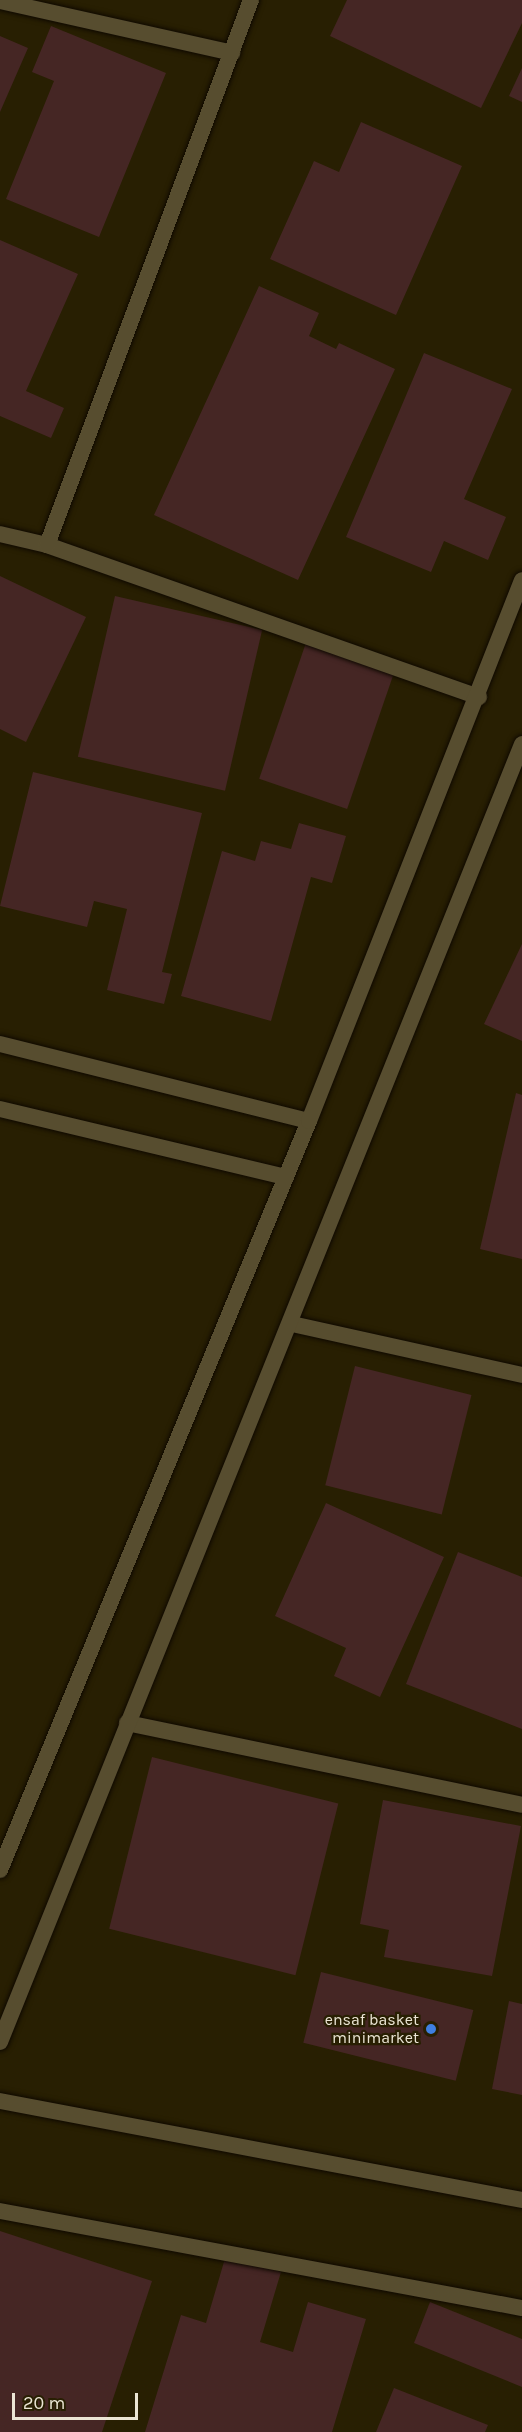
<!DOCTYPE html>
<style>
body{margin:0}
#map{position:relative;width:522px;height:2432px;overflow:hidden;background:#281f02;font-family:Karla,sans-serif}
div>[style]{position:absolute}
.building>*{inset:0;background:#452624;transform-origin:0 0}
.roads{filter:drop-shadow(0 0 2px #0f0900) drop-shadow(0 0 2px #0f0900)}
.minor>*{height:16px;margin:-8px;padding:0 8px;transform-origin:8px;border-radius:8px;background:#574d2f}
.dots>*{width:16px;height:16px;translate:-50% -50%;box-sizing:border-box;border:3px solid #281f02;border-radius:50%}
span{translate:-50% -50%;white-space:nowrap;text-align:center;line-height:1.15;-webkit-text-stroke:4.5px #281f02;paint-order:stroke}
.poi-label{font-size:16px;color:#ebe5d4}
.right{translate:-100% -50%;text-align:right}
.scale{position:absolute;left:12px;top:2393px;width:126px;height:27px;box-sizing:border-box;border:3px solid #ebe5d4;border-top:0;padding-left:8px;font-size:18px;line-height:21px;white-space:nowrap;color:#ebe5d4;-webkit-text-stroke:4px #281f02;paint-order:stroke}
</style>
<div id="map">
<div class="building">
<div style="clip-path:polygon(347px 0,522px 0,522px 23px,481px 108px,330px 36px)"></div>
<div style="clip-path:polygon(51px 26px,166px 73px,99px 237px,6px 199px,54px 81px,32px 72px)"></div>
<div style="clip-path:polygon(0 36px,28px 48px,0 112px)"></div>
<div style="clip-path:polygon(522px 68px,522px 102px,509px 96px)"></div>
<div style="clip-path:polygon(361px 122px,462px 166px,396px 315px,270px 259px,314px 161px,339px 172px)"></div>
<div style="clip-path:polygon(0 240px,78px 274px,26px 391px,64px 408px,51px 438px,0 416px)"></div>
<div style="clip-path:polygon(259px 286px,319px 313px,309px 336px,336px 349px,339px 343px,395px 369px,298px 580px,154px 515px)"></div>
<div style="clip-path:polygon(424px 353px,512px 389px,464px 499px,506px 517px,488px 560px,444px 541px,431px 572px,346px 537px)"></div>
<div style="clip-path:polygon(0 576px,86px 617px,26px 742px,0 729px)"></div>
<div style="left:115px;top:596px;width:151px;height:165px;rotate:13deg"></div>
<div style="left:309px;top:634px;width:93px;height:153px;rotate:19deg"></div>
<div style="clip-path:polygon(33px 772px,202px 813px,162px 972px,172px 974px,164px 1004px,107px 990px,127px 909px,94px 901px,87px 927px,0 906px)"></div>
<div style="clip-path:polygon(299px 823px,346px 836px,332px 883px,311px 877px,271px 1021px,181px 996px,222px 851px,255px 861px,261px 841px,291px 849px)"></div>
<div style="clip-path:polygon(522px 944px,522px 1041px,484px 1024px)"></div>
<div style="clip-path:polygon(516px 1093px,522px 1095px,522px 1259px,480px 1249px)"></div>
<div style="left:355px;top:1366px;width:120px;height:123px;rotate:14deg"></div>
<div style="clip-path:polygon(326px 1503px,444px 1557px,380px 1697px,334px 1676px,346px 1648px,275px 1616px)"></div>
<div style="clip-path:polygon(458px 1552px,522px 1577px,522px 1729px,406px 1684px)"></div>
<div style="left:152px;top:1757px;width:192px;height:177px;rotate:14deg"></div>
<div style="clip-path:polygon(383px 1800px,521px 1826px,492px 1976px,384px 1957px,389px 1930px,360px 1924px)"></div>
<div style="left:321px;top:1972px;width:157px;height:73px;rotate:14deg"></div>
<div style="clip-path:polygon(509px 2001px,522px 2004px,522px 2095px,492px 2089px)"></div>
<div style="clip-path:polygon(0 2231px,152px 2281px,102px 2432px,0 2432px)"></div>
<div style="clip-path:polygon(226px 2255px,281px 2272px,260px 2342px,293px 2352px,308px 2302px,366px 2319px,332px 2432px,145px 2432px,181px 2315px,206px 2323px)"></div>
<div style="clip-path:polygon(430px 2302px,522px 2339px,522px 2387px,414px 2343px)"></div>
<div style="clip-path:polygon(394px 2388px,488px 2425px,485px 2432px,376px 2432px)"></div>
</div>
<div class="roads">
<div class="minor">
<div style="left:0;top:1px;width:238px;rotate:12.6deg"></div>
<div style="left:0;top:534px;width:48px;rotate:13.2deg"></div>
<div style="left:47px;top:545px;width:458px;rotate:19.4deg"></div>
<div style="left:47px;top:545px;width:582px;rotate:-69.48deg"></div>
<div style="left:0;top:1044px;width:318px;rotate:14deg"></div>
<div style="left:0;top:1109px;width:294px;rotate:13.4deg"></div>
<div style="left:292px;top:1324px;width:236px;rotate:12.5deg"></div>
<div style="left:127px;top:1723px;width:403px;rotate:11.7deg"></div>
<div style="left:0;top:1870px;width:810px;rotate:-67.58deg"></div>
<div style="left:309px;top:1121px;width:581px;rotate:-68.51deg"></div>
<div style="left:0;top:2042px;width:1399px;rotate:-68.09deg"></div>
<div style="left:0;top:2101px;width:531px;rotate:10.74deg"></div>
<div style="left:0;top:2211px;width:531px;rotate:10.53deg"></div>
</div>
</div>
<div class="dots">
<div style="left:431px;top:2029px;background:#3f7fe0"></div>
</div>
<div class="poi-label">
<span class="right" style="left:419px;top:2029px">ensaf basket<br>minimarket</span>
</div>
<div class="scale">20 m</div>
</div>
